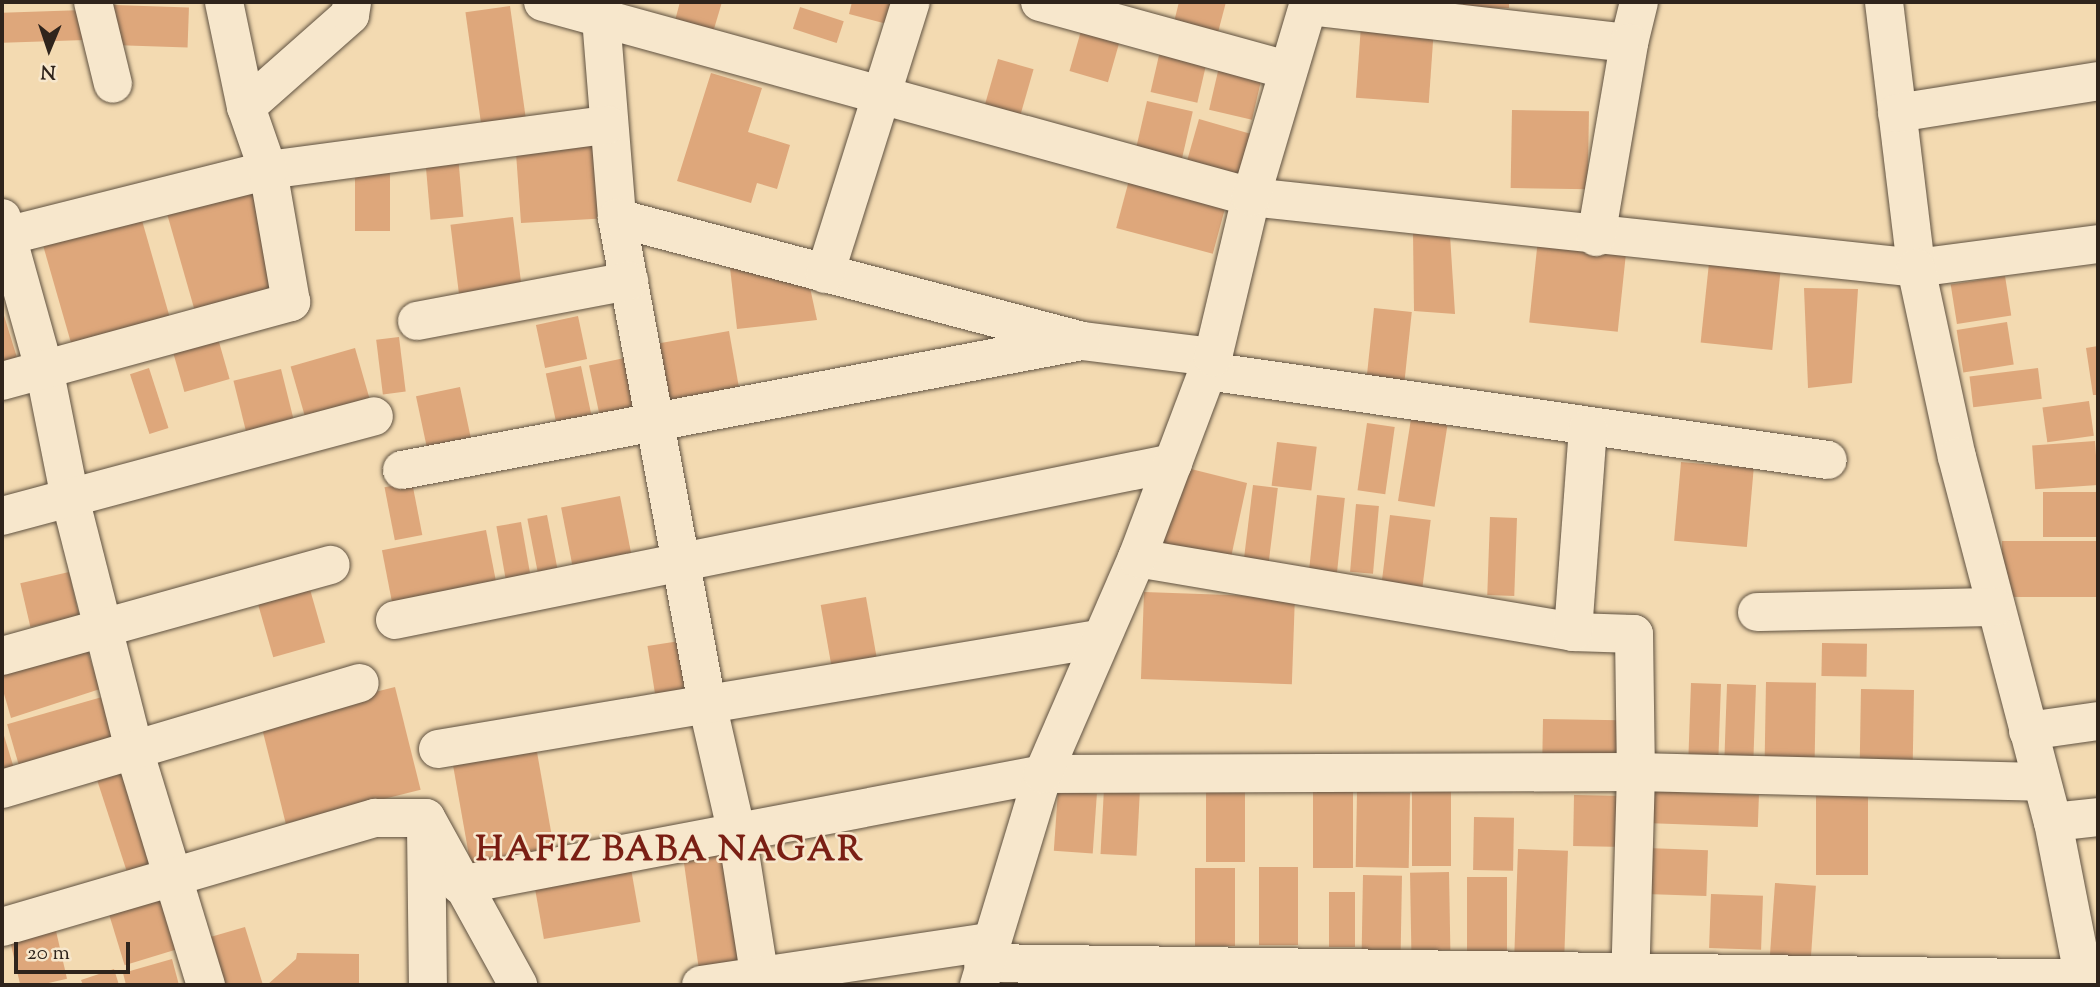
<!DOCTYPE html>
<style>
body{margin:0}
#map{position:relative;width:2100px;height:987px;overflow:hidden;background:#f3dab1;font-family:"Sorts Mill Goudy",serif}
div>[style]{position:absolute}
.building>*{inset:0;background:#dea77b;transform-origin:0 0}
.roads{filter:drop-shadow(0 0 2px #605241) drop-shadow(0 0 2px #605241)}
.minor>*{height:38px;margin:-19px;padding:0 19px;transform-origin:19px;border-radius:19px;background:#f7e7cc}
span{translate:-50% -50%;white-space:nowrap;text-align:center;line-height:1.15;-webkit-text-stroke:5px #f7e7cc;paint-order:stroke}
.district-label{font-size:35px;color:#7a1f14;font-weight:700;letter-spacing:2px}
.frame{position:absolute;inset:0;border:4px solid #2f241c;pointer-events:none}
.north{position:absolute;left:14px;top:14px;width:70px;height:70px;-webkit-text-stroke:5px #f7e7cc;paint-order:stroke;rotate:182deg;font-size:19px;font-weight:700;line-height:28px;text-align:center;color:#2f241c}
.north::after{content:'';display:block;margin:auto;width:24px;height:32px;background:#2f241c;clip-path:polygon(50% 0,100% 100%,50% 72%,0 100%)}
.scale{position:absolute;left:14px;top:942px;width:116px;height:32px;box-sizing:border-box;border:4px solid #2f241c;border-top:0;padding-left:9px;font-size:21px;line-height:24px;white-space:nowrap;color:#2f241c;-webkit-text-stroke:5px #f7e7cc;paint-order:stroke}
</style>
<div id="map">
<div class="building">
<div style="clip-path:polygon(680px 2px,722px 2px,711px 39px,673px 28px)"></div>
<div style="clip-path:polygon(852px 2px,893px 2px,887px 24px,849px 14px)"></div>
<div style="clip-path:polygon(1179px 2px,1226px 2px,1216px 40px,1172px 30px)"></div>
<div style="left:1463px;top:2px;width:46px;height:6px"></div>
<div style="left:114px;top:5px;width:75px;height:40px;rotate:2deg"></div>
<div style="left:510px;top:6px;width:116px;height:45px;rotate:82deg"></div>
<div style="left:800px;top:7px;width:46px;height:23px;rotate:18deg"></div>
<div style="left:84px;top:10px;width:30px;height:82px;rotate:88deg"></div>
<div style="left:1083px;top:24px;width:40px;height:49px;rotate:16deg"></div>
<div style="left:1361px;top:25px;width:73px;height:73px;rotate:4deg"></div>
<div style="left:1160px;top:51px;width:48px;height:42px;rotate:13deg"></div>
<div style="left:998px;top:59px;width:37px;height:54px;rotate:16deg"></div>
<div style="left:1219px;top:67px;width:44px;height:44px;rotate:13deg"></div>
<div style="clip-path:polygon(711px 73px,762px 88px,748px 132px,790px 145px,777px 189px,757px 183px,751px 203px,677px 181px)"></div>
<div style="left:1147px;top:101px;width:47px;height:56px;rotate:13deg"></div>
<div style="left:1512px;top:110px;width:77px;height:78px;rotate:1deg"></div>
<div style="left:1199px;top:119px;width:56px;height:54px;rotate:16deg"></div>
<div style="clip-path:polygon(598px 143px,610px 218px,521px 223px,516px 153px)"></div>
<div style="left:458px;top:155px;width:62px;height:33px;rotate:85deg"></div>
<div style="left:1132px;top:169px;width:100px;height:61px;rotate:15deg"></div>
<div style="left:355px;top:173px;width:35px;height:58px"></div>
<div style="left:254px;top:187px;width:102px;height:91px;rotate:74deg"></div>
<div style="left:139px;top:210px;width:118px;height:102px;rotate:74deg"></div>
<div style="left:513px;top:217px;width:78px;height:63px;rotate:83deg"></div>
<div style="clip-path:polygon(1413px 233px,1450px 235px,1455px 314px,1414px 311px)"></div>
<div style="left:1538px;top:239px;width:89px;height:84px;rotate:6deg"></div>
<div style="clip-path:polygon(729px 259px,809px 283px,817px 320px,737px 329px)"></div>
<div style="left:1709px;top:263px;width:72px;height:80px;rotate:6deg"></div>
<div style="left:2005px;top:276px;width:40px;height:55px;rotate:81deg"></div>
<div style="clip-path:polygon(1804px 288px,1858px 289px,1852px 383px,1808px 388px)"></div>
<div style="left:1374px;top:308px;width:38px;height:80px;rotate:6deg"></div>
<div style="clip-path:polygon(2px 309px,18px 361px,2px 366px)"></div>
<div style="left:578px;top:316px;width:44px;height:43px;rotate:78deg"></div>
<div style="left:2007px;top:322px;width:43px;height:51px;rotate:81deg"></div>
<div style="left:215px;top:328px;width:53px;height:47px;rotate:74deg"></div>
<div style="left:729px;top:331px;width:63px;height:72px;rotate:80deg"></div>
<div style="left:399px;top:337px;width:55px;height:23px;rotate:83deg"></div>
<div style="clip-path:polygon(2098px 346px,2098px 395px,2093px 395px,2086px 348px)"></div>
<div style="left:355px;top:348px;width:55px;height:67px;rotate:74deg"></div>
<div style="left:634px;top:356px;width:57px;height:46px;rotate:78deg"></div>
<div style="left:581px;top:366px;width:61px;height:36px;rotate:78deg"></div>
<div style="left:149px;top:368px;width:63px;height:20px;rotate:72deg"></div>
<div style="left:2038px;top:368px;width:31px;height:69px;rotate:83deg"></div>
<div style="left:281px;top:369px;width:56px;height:49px;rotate:76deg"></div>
<div style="left:460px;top:387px;width:62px;height:45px;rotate:78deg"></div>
<div style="left:2089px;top:401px;width:35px;height:47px;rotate:82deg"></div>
<div style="left:1411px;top:419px;width:37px;height:83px;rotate:9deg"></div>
<div style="left:1367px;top:423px;width:28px;height:68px;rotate:8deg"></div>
<div style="left:2095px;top:441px;width:44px;height:63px;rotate:86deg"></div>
<div style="left:1277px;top:442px;width:40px;height:44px;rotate:7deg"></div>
<div style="left:1681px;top:462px;width:73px;height:79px;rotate:5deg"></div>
<div style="clip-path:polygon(1191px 469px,1247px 483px,1230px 562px,1159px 547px)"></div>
<div style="left:412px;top:482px;width:54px;height:28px;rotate:79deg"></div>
<div style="left:1253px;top:485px;width:25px;height:82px;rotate:7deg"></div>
<div style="left:2098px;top:492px;width:45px;height:55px;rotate:90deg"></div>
<div style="left:1317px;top:495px;width:28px;height:75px;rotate:6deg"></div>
<div style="left:620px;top:496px;width:62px;height:60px;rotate:79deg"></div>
<div style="left:1356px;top:504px;width:23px;height:68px;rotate:5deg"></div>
<div style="left:547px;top:515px;width:58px;height:20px;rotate:79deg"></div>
<div style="left:1390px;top:515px;width:41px;height:67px;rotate:7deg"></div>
<div style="left:1490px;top:517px;width:27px;height:78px;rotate:2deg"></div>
<div style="left:521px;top:522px;width:58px;height:25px;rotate:80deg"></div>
<div style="left:486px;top:530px;width:59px;height:106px;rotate:79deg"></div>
<div style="left:2098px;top:541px;width:56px;height:96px;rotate:90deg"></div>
<div style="left:69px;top:572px;width:45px;height:50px;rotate:77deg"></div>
<div style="left:307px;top:579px;width:66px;height:54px;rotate:74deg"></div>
<div style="left:1144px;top:592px;width:151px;height:87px;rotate:2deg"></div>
<div style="left:866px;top:597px;width:68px;height:46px;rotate:80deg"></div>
<div style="clip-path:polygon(83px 637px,100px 689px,11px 718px,2px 687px,2px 663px)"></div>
<div style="left:686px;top:640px;width:54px;height:39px;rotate:81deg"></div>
<div style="left:1822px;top:643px;width:45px;height:33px;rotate:1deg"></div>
<div style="left:1766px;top:682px;width:50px;height:83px;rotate:1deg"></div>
<div style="left:1691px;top:683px;width:30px;height:79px;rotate:2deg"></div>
<div style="left:1727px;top:684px;width:29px;height:81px;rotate:2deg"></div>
<div style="left:395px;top:687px;width:106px;height:139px;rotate:76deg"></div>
<div style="left:1861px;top:689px;width:53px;height:76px;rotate:1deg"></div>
<div style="left:109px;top:695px;width:52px;height:106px;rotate:74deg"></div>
<div style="left:1543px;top:719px;width:77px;height:38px;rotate:1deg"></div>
<div style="clip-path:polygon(2px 729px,16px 775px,2px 779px)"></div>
<div style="left:534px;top:735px;width:126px;height:85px;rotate:80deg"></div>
<div style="left:122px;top:766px;width:112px;height:28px;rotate:72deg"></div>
<div style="left:1206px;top:784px;width:39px;height:78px"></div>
<div style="left:1104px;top:788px;width:36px;height:66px;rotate:3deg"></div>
<div style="left:1412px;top:788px;width:39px;height:78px"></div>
<div style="left:1313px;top:789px;width:40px;height:79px"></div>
<div style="left:1058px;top:791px;width:39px;height:60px;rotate:4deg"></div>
<div style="left:1646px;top:791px;width:113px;height:32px;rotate:2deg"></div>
<div style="left:1357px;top:792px;width:53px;height:75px;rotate:1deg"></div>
<div style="left:1816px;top:793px;width:52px;height:82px"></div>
<div style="left:1574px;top:795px;width:52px;height:51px;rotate:1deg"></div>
<div style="left:1474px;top:817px;width:40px;height:53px;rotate:1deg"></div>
<div style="left:1647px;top:848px;width:61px;height:46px;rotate:2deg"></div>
<div style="left:1518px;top:849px;width:50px;height:105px;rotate:2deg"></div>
<div style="left:728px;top:853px;width:118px;height:45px;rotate:82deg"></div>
<div style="left:630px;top:863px;width:60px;height:98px;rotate:80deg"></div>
<div style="left:1259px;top:867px;width:39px;height:78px"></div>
<div style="left:1195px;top:868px;width:40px;height:78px"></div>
<div style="left:1449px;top:872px;width:78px;height:39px;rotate:89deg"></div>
<div style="left:1363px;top:875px;width:39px;height:79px;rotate:1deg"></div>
<div style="left:1467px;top:877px;width:40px;height:78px"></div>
<div style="left:1775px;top:883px;width:41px;height:73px;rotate:4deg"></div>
<div style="left:1329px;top:892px;width:26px;height:55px"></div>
<div style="left:159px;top:893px;width:59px;height:54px;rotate:73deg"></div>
<div style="left:1711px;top:894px;width:52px;height:54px;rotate:2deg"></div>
<div style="clip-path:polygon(245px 927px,263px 985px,214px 985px,200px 940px)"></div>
<div style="left:56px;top:931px;width:49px;height:47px;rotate:77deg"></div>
<div style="clip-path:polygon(297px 953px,359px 954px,359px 985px,267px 985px,296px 959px)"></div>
<div style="clip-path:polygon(172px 959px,179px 985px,126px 985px,123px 973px)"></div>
<div style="clip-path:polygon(114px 969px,119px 985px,83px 985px,81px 980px)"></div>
</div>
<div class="roads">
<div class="minor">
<div style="left:93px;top:2px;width:84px;rotate:76.3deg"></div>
<div style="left:224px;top:2px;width:107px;rotate:78.2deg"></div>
<div style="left:543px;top:2px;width:734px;rotate:15.4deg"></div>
<div style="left:1251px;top:197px;width:669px;rotate:6.09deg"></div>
<div style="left:1916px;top:268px;width:184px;rotate:-7.5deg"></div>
<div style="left:1040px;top:2px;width:256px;rotate:15.4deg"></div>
<div style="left:1884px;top:2px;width:268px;rotate:83.1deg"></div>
<div style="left:1916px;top:268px;width:193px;rotate:77.8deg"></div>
<div style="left:1957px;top:457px;width:377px;rotate:75.3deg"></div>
<div style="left:2053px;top:822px;width:166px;rotate:78.9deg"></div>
<div style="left:1308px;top:6px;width:323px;rotate:6.6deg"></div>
<div style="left:1629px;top:43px;width:42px;rotate:-76.3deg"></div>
<div style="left:601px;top:18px;width:201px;rotate:85.4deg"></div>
<div style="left:617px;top:218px;width:493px;rotate:79.5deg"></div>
<div style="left:707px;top:703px;width:134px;rotate:77.1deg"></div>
<div style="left:737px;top:834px;width:153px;rotate:81deg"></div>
<div style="left:1897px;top:113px;width:204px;rotate:-9deg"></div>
<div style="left:2px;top:218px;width:156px;rotate:74.4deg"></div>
<div style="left:44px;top:368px;width:133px;rotate:78.7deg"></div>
<div style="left:70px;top:498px;width:260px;rotate:75.7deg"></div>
<div style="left:134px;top:750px;width:246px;rotate:73deg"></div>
<div style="left:617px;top:218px;width:481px;rotate:14.8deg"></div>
<div style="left:1082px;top:341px;width:132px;rotate:7deg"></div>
<div style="left:2px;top:237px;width:274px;rotate:-14.1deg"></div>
<div style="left:268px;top:170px;width:342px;rotate:-7.6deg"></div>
<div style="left:1596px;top:237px;width:197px;rotate:-80.3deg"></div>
<div style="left:825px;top:274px;width:285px;rotate:-72.5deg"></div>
<div style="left:417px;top:321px;width:216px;rotate:-10.7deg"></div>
<div style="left:1207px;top:371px;width:627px;rotate:8.16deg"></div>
<div style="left:2px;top:381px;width:300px;rotate:-15.3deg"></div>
<div style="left:291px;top:302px;width:134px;rotate:-99.9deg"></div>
<div style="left:268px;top:170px;width:67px;rotate:-109.2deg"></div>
<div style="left:246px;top:107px;width:139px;rotate:-41.5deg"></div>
<div style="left:350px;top:15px;width:13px;rotate:-81deg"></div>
<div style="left:402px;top:470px;width:692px;rotate:-10.74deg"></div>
<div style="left:2px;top:516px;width:385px;rotate:-15deg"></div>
<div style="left:1137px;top:558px;width:442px;rotate:9.6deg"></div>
<div style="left:1573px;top:632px;width:61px;rotate:1.9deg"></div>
<div style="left:1634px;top:634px;width:138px;rotate:89.2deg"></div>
<div style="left:1636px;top:772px;width:213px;rotate:91.6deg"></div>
<div style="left:1757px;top:612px;width:238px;rotate:-1.2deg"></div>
<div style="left:395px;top:620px;width:794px;rotate:-11.41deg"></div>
<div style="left:1573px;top:632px;width:204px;rotate:-85.8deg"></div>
<div style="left:2px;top:656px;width:341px;rotate:-15.5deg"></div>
<div style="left:2028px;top:731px;width:71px;rotate:-8.1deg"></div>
<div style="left:438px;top:749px;width:669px;rotate:-9.46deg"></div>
<div style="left:2px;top:789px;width:373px;rotate:-16.5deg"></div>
<div style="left:426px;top:818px;width:191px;rotate:61.1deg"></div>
<div style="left:2053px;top:822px;width:45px;rotate:-6.3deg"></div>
<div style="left:426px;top:826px;width:159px;rotate:89.3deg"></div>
<div style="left:460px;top:885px;width:593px;rotate:-10.78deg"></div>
<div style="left:1043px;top:774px;width:593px;rotate:-0.19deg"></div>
<div style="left:1636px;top:772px;width:404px;rotate:1.4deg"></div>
<div style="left:2px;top:927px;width:389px;rotate:-16.3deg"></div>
<div style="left:375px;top:818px;width:51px"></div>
<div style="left:983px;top:963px;width:1115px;rotate:0.82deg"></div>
<div style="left:701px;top:985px;width:292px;rotate:-8.5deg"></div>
<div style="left:979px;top:985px;width:220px;rotate:-73.1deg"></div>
<div style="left:1043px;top:774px;width:236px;rotate:-66.5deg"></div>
<div style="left:1137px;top:558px;width:215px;rotate:-69.3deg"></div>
<div style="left:1213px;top:357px;width:164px;rotate:-76.6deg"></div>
<div style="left:1251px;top:197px;width:203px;rotate:-73.4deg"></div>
</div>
</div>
<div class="district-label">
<span style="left:670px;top:852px">HAFIZ BABA NAGAR</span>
</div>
<div class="frame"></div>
<div class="north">N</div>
<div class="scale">20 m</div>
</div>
